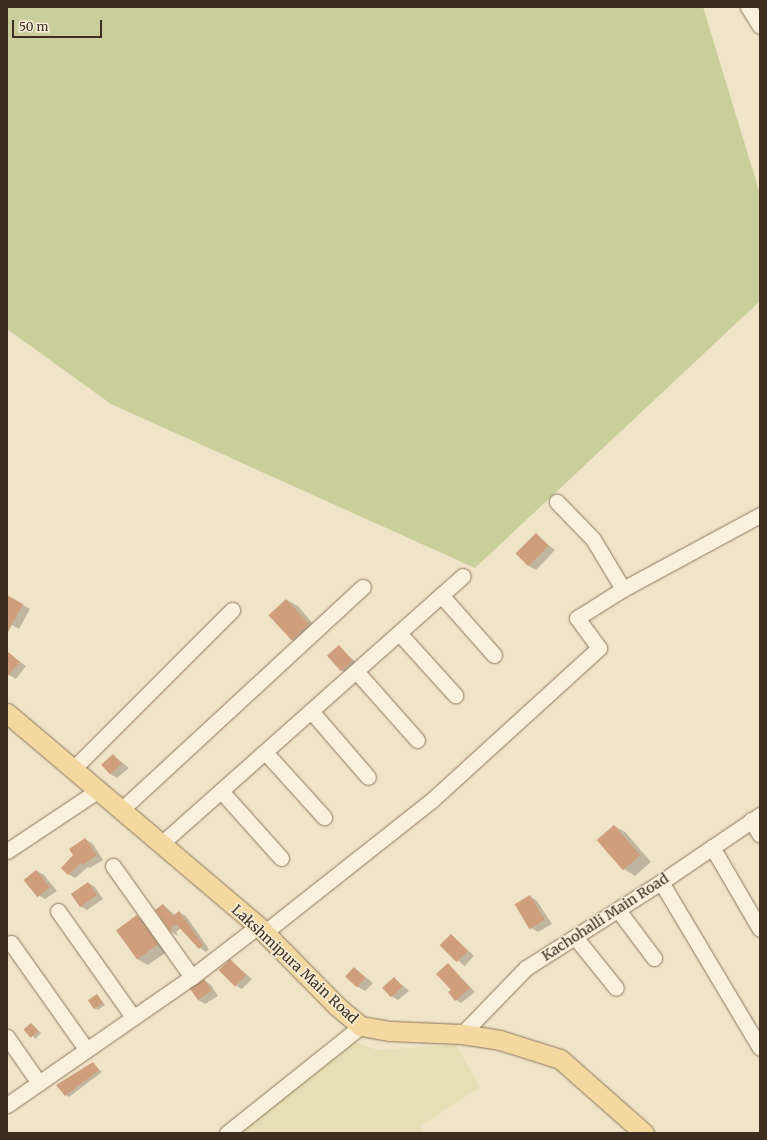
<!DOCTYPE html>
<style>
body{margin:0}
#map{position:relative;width:767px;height:1140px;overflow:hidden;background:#f0e4c8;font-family:Merriweather,serif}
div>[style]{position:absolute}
.farmland>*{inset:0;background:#e6deb5}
.green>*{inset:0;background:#c9cf9b}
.shadow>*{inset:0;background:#0003;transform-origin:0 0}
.building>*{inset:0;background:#cf9f7d;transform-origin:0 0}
.roads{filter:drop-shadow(0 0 1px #8d765c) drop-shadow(0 0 1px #8d765c)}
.minor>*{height:15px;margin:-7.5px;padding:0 7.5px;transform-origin:7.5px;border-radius:7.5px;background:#faf1dc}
.major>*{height:19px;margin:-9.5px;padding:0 9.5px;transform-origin:9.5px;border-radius:9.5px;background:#f3d9a0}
span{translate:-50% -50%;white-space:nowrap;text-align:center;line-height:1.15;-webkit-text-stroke:3px #f7eed8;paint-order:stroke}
.street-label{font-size:14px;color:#3d2e20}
.frame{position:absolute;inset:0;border:8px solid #3d2e20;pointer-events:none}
.scale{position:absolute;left:12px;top:20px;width:90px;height:18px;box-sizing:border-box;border:2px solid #3d2e20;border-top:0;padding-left:5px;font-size:12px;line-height:14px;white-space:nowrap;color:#3d2e20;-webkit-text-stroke:3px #f7eed8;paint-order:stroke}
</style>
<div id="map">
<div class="farmland">
<div style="clip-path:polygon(349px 1040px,377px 1050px,456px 1045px,480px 1087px,420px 1126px,425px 1133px,228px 1133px)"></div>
</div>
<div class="green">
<div style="clip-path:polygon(7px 7px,703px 7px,760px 194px,760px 301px,475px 568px,111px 404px,7px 329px)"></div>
</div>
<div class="shadow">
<div style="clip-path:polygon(536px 535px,555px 550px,536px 570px,529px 566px)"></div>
<div style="clip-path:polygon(7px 596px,30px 609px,19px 629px,7px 622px)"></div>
<div style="clip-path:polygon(287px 600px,298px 606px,319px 631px,303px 646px,292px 640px)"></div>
<div style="clip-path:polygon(339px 647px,360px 666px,349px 675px,342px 671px)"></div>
<div style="clip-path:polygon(9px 654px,26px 666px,16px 679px,7px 674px)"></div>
<div style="clip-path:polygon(113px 755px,129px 768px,117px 778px,110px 774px)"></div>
<div style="clip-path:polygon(614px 826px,625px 832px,651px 862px,635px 876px,624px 869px,598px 840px)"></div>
<div style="clip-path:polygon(85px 839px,93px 844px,103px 860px,90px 868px,88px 867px,75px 878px,68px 874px,74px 855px)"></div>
<div style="clip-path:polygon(37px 871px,44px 875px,57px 891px,45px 899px,38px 895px)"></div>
<div style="clip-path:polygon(88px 883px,95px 887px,103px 899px,87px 910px,80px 906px)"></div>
<div style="clip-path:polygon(530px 896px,537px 901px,552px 924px,538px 932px,531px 928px)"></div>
<div style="clip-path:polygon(163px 905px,175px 915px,179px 912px,186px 916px,209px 949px,206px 952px,200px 948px,181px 928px,176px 932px,178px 936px,173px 933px,157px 910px)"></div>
<div style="clip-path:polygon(137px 917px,148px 923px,168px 951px,148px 965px,137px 959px,117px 931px)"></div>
<div style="left:451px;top:935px;width:31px;height:14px;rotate:42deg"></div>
<div style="clip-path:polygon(230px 960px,252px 979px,242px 989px,235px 985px)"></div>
<div style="clip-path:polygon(448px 964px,475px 992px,461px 1003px,456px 1000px,452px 990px)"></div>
<div style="clip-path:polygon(354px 968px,373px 983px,365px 991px,358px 987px)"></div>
<div style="clip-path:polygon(394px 978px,409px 991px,398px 1000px,391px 996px)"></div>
<div style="clip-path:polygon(204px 980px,211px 985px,218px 996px,205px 1004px,198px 1000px)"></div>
<div style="clip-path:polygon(97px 995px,105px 1005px,98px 1010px,95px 1008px)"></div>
<div style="left:32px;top:1024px;width:13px;height:8px;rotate:45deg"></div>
<div style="clip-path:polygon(93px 1064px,102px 1072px,69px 1097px,66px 1095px)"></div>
</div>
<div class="building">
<div style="left:536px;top:533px;width:18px;height:29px;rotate:45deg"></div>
<div style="clip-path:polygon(7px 595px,23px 604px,7px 634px)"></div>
<div style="left:286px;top:599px;width:34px;height:24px;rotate:47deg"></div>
<div style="left:339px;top:645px;width:21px;height:16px;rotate:49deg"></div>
<div style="clip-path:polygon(7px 651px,20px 662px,7px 677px)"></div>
<div style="left:113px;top:754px;width:13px;height:16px;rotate:48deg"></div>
<div style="left:614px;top:825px;width:40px;height:23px;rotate:49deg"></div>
<div style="clip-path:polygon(85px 838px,97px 855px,83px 865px,81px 863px,68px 875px,61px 868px,73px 855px,69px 849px)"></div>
<div style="left:36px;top:870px;width:22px;height:16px;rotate:51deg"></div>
<div style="left:88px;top:882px;width:16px;height:21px;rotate:55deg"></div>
<div style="left:530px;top:895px;width:29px;height:18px;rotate:59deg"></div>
<div style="clip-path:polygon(163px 904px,173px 916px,179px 911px,203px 945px,199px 949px,176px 924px,171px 928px,172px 934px,155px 910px)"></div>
<div style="left:137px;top:915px;width:36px;height:26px;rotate:54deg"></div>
<div style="left:451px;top:934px;width:24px;height:16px;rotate:45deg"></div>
<div style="left:230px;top:959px;width:23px;height:16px;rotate:45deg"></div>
<div style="clip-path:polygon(448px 963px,470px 988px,455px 1001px,448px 992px,451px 990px,436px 974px)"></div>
<div style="left:354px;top:967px;width:16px;height:13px;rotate:43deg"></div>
<div style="left:394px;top:977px;width:13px;height:16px;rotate:48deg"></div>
<div style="left:204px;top:979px;width:14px;height:17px;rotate:56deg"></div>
<div style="left:97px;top:994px;width:11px;height:11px;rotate:56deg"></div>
<div style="left:31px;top:1023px;width:11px;height:10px;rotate:49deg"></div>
<div style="clip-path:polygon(93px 1062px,99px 1070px,65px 1096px,56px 1085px)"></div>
</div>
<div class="roads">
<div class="minor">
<div style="left:748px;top:7px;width:22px;rotate:58deg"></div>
<div style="left:623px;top:589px;width:156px;rotate:-28.4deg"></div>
<div style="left:441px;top:595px;width:80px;rotate:48.5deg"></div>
<div style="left:399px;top:633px;width:84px;rotate:47.9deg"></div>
<div style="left:356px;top:671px;width:92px;rotate:48.5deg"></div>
<div style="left:311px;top:711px;width:87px;rotate:49.2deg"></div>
<div style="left:265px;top:752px;width:88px;rotate:47.8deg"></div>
<div style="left:73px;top:769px;width:225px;rotate:-45deg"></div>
<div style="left:221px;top:791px;width:90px;rotate:48.2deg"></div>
<div style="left:121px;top:810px;width:329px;rotate:-42.7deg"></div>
<div style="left:751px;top:820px;width:17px;rotate:59deg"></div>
<div style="left:162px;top:843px;width:402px;rotate:-41.6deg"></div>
<div style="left:712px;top:847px;width:95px;rotate:59.7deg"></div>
<div style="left:7px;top:851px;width:108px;rotate:-33.7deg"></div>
<div style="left:113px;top:866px;width:136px;rotate:54.6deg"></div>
<div style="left:661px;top:882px;width:193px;rotate:59.2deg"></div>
<div style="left:618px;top:910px;width:60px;rotate:53.1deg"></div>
<div style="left:58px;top:911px;width:130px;rotate:54.7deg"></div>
<div style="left:265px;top:932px;width:213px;rotate:-38.3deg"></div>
<div style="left:432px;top:800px;width:226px;rotate:-42.3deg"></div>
<div style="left:599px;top:648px;width:37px;rotate:-126deg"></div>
<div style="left:577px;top:618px;width:54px;rotate:-32.2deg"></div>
<div style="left:623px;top:589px;width:58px;rotate:-121deg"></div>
<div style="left:593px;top:539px;width:52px;rotate:-134.2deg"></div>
<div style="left:575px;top:937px;width:65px;rotate:51.2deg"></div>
<div style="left:11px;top:943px;width:130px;rotate:54.7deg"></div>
<div style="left:462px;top:1034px;width:92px;rotate:-45.9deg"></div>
<div style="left:526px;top:968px;width:160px;rotate:-32.5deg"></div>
<div style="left:661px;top:882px;width:120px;rotate:-34.1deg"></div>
<div style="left:7px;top:1037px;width:56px;rotate:55.2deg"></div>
<div style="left:7px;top:1105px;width:225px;rotate:-34.7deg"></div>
<div style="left:192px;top:977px;width:83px;rotate:-37.7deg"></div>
<div style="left:227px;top:1133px;width:171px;rotate:-38.6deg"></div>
</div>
<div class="major">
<div style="left:7px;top:713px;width:329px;rotate:40.3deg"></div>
<div style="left:258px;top:926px;width:114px;rotate:45.4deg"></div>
<div style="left:338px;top:1007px;width:30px;rotate:40deg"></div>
<div style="left:361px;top:1026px;width:29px;rotate:10deg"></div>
<div style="left:390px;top:1031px;width:72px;rotate:2.4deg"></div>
<div style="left:462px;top:1034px;width:38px;rotate:9deg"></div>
<div style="left:500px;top:1040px;width:63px;rotate:17.6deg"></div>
<div style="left:560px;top:1059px;width:112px;rotate:41.4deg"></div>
</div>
</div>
<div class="street-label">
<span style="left:605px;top:917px;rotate:-33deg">Kachohalli Main Road</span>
<span style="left:295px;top:964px;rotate:43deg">Lakshmipura Main Road</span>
</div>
<div class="frame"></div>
<div class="scale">50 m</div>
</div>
